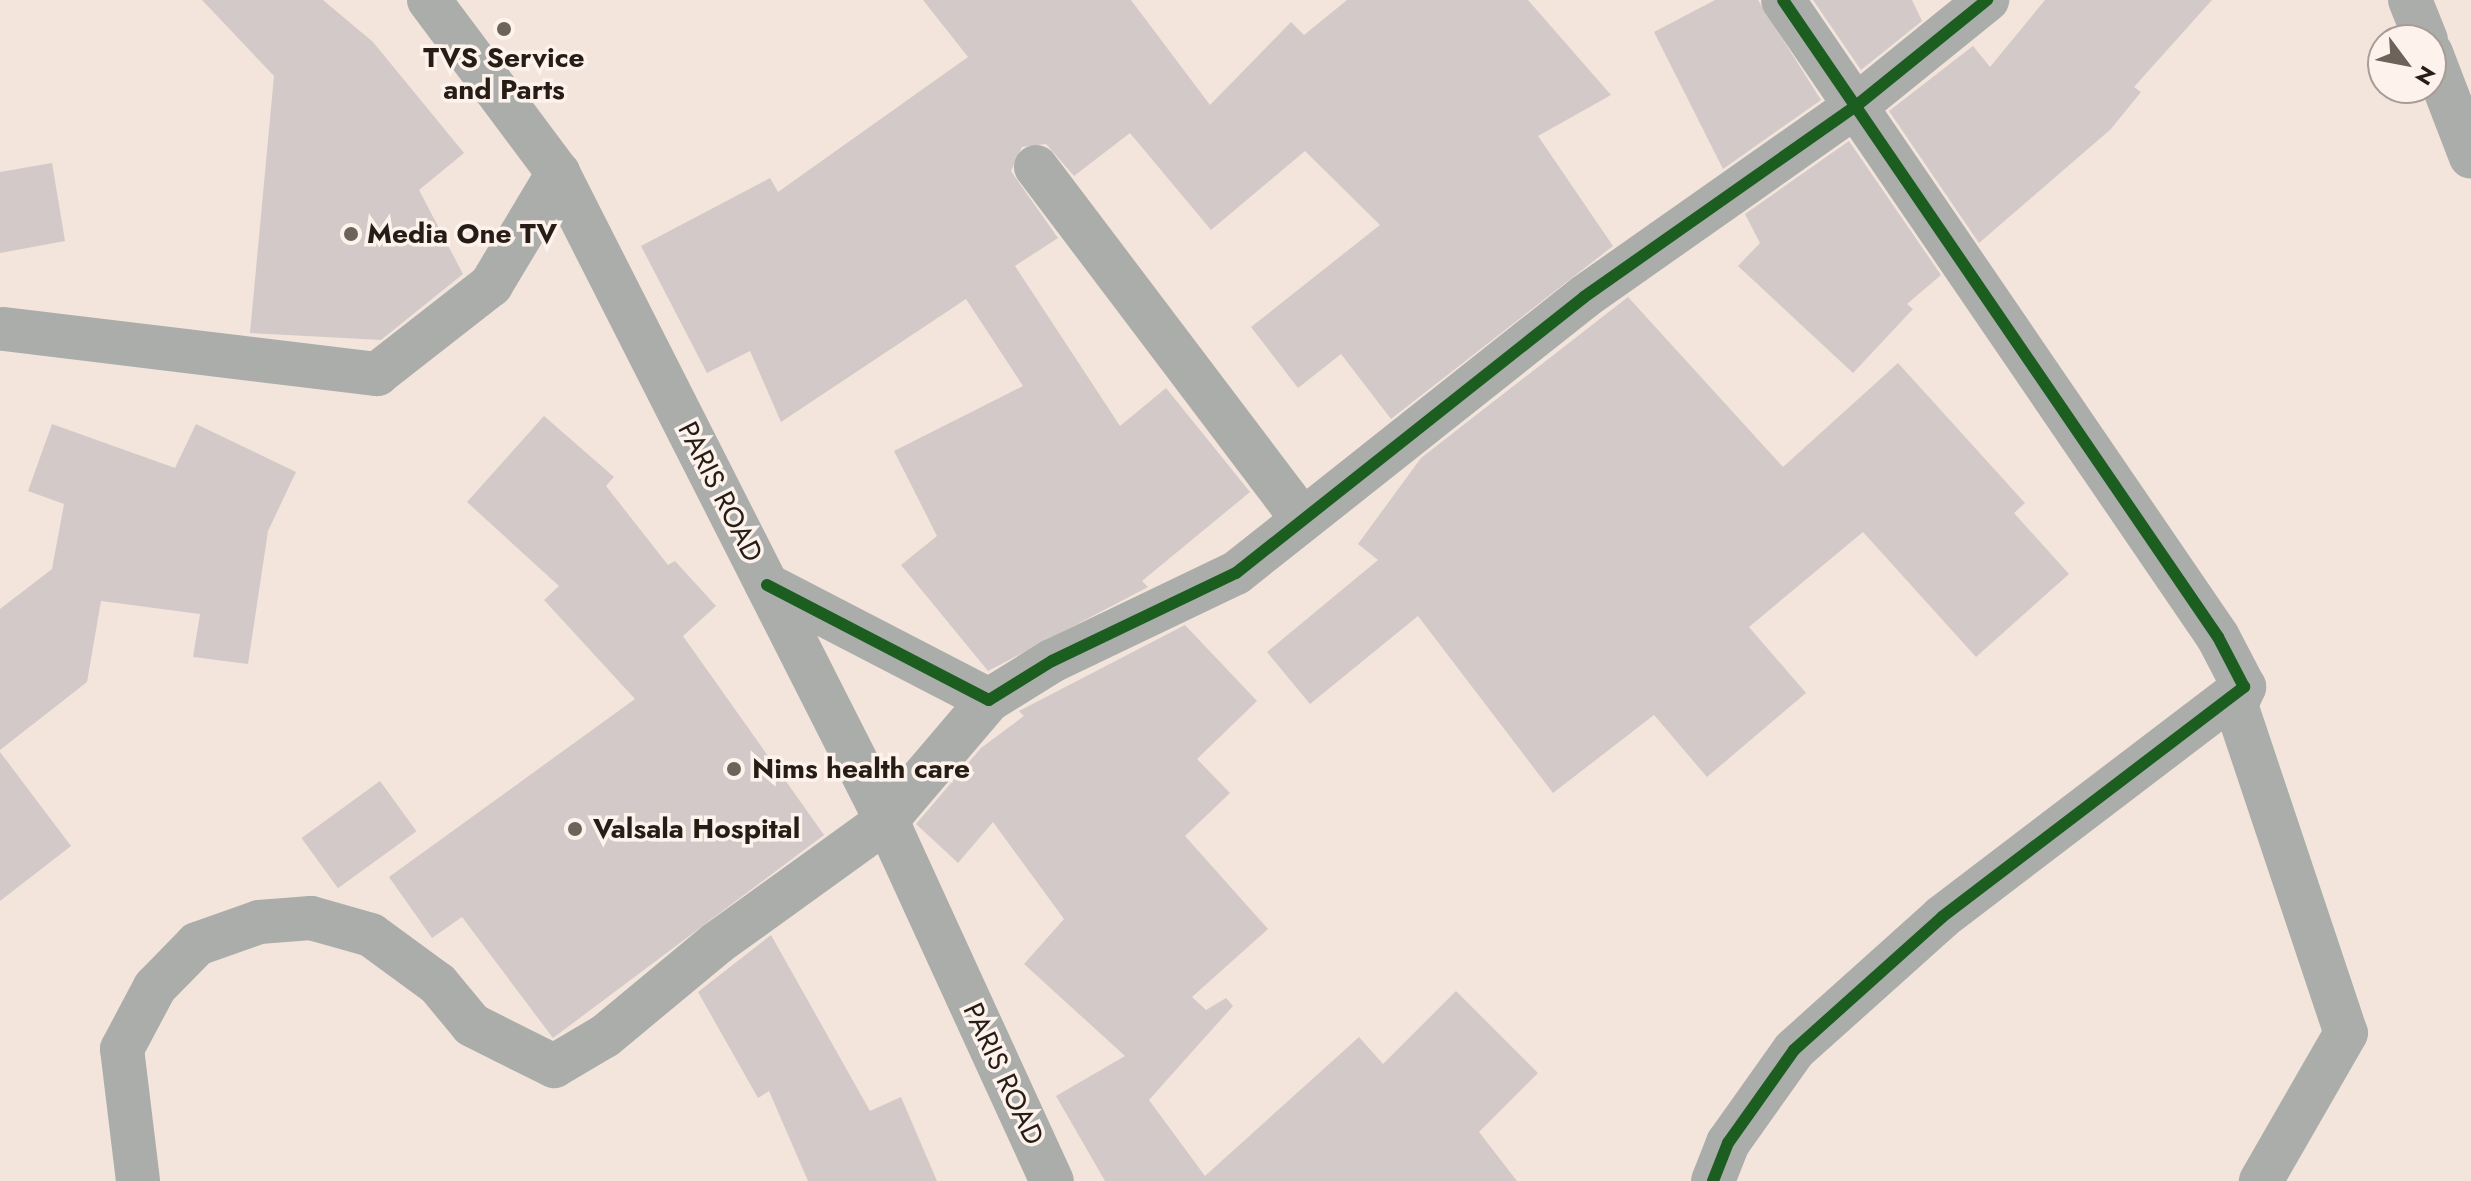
<!DOCTYPE html>
<style>
body{margin:0}
#map{position:relative;width:2471px;height:1181px;overflow:hidden;background:#f3e5db;font-family:Jost,sans-serif}
div>[style]{position:absolute}
.building>*{inset:0;background:#d3c9c8;transform-origin:0 0}
.street>*{height:44px;margin:-22px;padding:0 22px;transform-origin:22px;border-radius:22px;background:#abadab}
.cycleway>*{height:12px;margin:-6px;padding:0 6px;transform-origin:6px;border-radius:6px;background:#1b5e20}
.dots>*{width:22px;height:22px;translate:-50% -50%;box-sizing:border-box;border:4px solid #fef3ec;border-radius:50%}
span{translate:-50% -50%;white-space:nowrap;text-align:center;line-height:1.15;-webkit-text-stroke:7px #fef3ec;paint-order:stroke}
.poi-label{font-size:28px;color:#261d16;font-weight:700}
.left{translate:0 -50%;text-align:left}
.street-label{font-size:28px;color:#261d16}
.north{position:absolute;left:2367px;top:24px;width:80px;height:80px;box-sizing:border-box;background:#fef3ec;border:2px solid #a89d96;border-radius:50%;rotate:122deg;font-size:22px;font-weight:700;line-height:32px;text-align:center;color:#261d16}
.north::after{content:'';display:block;margin:auto;width:28px;height:36px;background:#6e635b;clip-path:polygon(50% 0,100% 100%,50% 72%,0 100%)}
</style>
<div id="map">
<div class="building">
<div style="clip-path:polygon(202px 0,323px 0,373px 42px,464px 153px,419px 190px,463px 274px,381px 340px,250px 333px,274px 76px)"></div>
<div style="clip-path:polygon(923px 0,1131px 0,1210px 105px,1291px 22px,1304px 35px,1347px 0,1528px 0,1611px 95px,1538px 136px,1613px 246px,1391px 419px,1341px 354px,1298px 388px,1251px 327px,1380px 225px,1305px 151px,1211px 230px,1130px 133px,1074px 176px,1046px 144px,1022px 147px,1011px 171px,1058px 238px,1015px 266px,1120px 426px,1166px 388px,1250px 492px,1142px 581px,1148px 587px,988px 671px,901px 565px,937px 536px,894px 451px,1023px 386px,966px 299px,781px 422px,750px 351px,707px 373px,641px 246px,770px 178px,778px 192px,968px 57px)"></div>
<div style="clip-path:polygon(1715px 0,1758px 0,1821px 100px,1723px 169px,1654px 32px)"></div>
<div style="clip-path:polygon(1813px 0,1912px 0,1922px 21px,1861px 70px)"></div>
<div style="clip-path:polygon(2045px 0,2212px 0,2134px 87px,2141px 92px,2111px 129px,1979px 243px,1889px 111px,1973px 46px,1990px 67px)"></div>
<div style="clip-path:polygon(1849px 141px,1941px 275px,1907px 304px,1913px 309px,1853px 373px,1738px 266px,1760px 243px,1745px 214px)"></div>
<div style="clip-path:polygon(52px 163px,65px 241px,0 253px,0 172px)"></div>
<div style="clip-path:polygon(1628px 297px,1783px 467px,1898px 363px,2025px 503px,2014px 513px,2069px 574px,1976px 657px,1863px 532px,1749px 627px,1806px 693px,1707px 777px,1654px 715px,1553px 793px,1418px 616px,1310px 704px,1267px 652px,1378px 560px,1358px 544px,1421px 458px)"></div>
<div style="clip-path:polygon(544px 416px,614px 477px,606px 486px,668px 565px,675px 561px,716px 606px,683px 636px,824px 835px,553px 1038px,462px 917px,432px 938px,389px 877px,635px 699px,544px 600px,559px 586px,467px 502px)"></div>
<div style="clip-path:polygon(52px 424px,175px 468px,196px 424px,296px 472px,268px 531px,248px 664px,193px 657px,200px 614px,101px 601px,87px 682px,0 750px,0 609px,52px 569px,64px 504px,28px 491px)"></div>
<div style="clip-path:polygon(1185px 625px,1257px 701px,1197px 759px,1230px 793px,1185px 836px,1268px 929px,1192px 997px,1206px 1010px,1226px 998px,1233px 1006px,1149px 1100px,1205px 1176px,1359px 1037px,1383px 1064px,1456px 991px,1538px 1073px,1479px 1132px,1517px 1181px,1105px 1181px,1056px 1096px,1125px 1056px,1024px 964px,1064px 919px,993px 822px,958px 863px,916px 824px,981px 748px,1024px 716px,1019px 711px)"></div>
<div style="clip-path:polygon(0 752px,71px 846px,0 901px)"></div>
<div style="left:380px;top:781px;width:62px;height:97px;rotate:54deg"></div>
<div style="clip-path:polygon(771px 935px,870px 1111px,901px 1097px,937px 1181px,808px 1181px,769px 1091px,758px 1098px,698px 992px)"></div>
</div>
<div class="street">
<div style="left:429px;top:0;width:216px;rotate:53.3deg"></div>
<div style="left:558px;top:173px;width:739px;rotate:63.12deg"></div>
<div style="left:892px;top:832px;width:384px;rotate:65.4deg"></div>
<div style="left:2410px;top:0;width:43px;rotate:68.2deg"></div>
<div style="left:2431px;top:53px;width:111px;rotate:69deg"></div>
<div style="left:1036px;top:167px;width:441px;rotate:52.9deg"></div>
<div style="left:4px;top:329px;width:376px;rotate:6.9deg"></div>
<div style="left:377px;top:374px;width:145px;rotate:-38deg"></div>
<div style="left:491px;top:285px;width:131px;rotate:-59.1deg"></div>
<div style="left:767px;top:585px;width:250px;rotate:27.4deg"></div>
<div style="left:989px;top:700px;width:74px;rotate:-31.8deg"></div>
<div style="left:1052px;top:661px;width:204px;rotate:-25.6deg"></div>
<div style="left:1236px;top:573px;width:444px;rotate:-38.4deg"></div>
<div style="left:1584px;top:297px;width:332px;rotate:-35.1deg"></div>
<div style="left:1856px;top:106px;width:169px;rotate:-39deg"></div>
<div style="left:2244px;top:687px;width:20px;rotate:114deg"></div>
<div style="left:2236px;top:705px;width:346px;rotate:71.5deg"></div>
<div style="left:2346px;top:1033px;width:171px;rotate:119.9deg"></div>
<div style="left:138px;top:1181px;width:133px;rotate:-96.9deg"></div>
<div style="left:122px;top:1049px;width:70px;rotate:-62deg"></div>
<div style="left:155px;top:987px;width:60px;rotate:-45.7deg"></div>
<div style="left:197px;top:944px;width:66px;rotate:-19.5deg"></div>
<div style="left:259px;top:922px;width:52px;rotate:-4.4deg"></div>
<div style="left:311px;top:918px;width:62px;rotate:15.8deg"></div>
<div style="left:371px;top:935px;width:83px;rotate:36.2deg"></div>
<div style="left:438px;top:984px;width:53px;rotate:50.3deg"></div>
<div style="left:472px;top:1025px;width:92px;rotate:26.6deg"></div>
<div style="left:554px;top:1066px;width:59px;rotate:-30.5deg"></div>
<div style="left:605px;top:1036px;width:146px;rotate:-39.7deg"></div>
<div style="left:717px;top:943px;width:207px;rotate:-35.8deg"></div>
<div style="left:885px;top:822px;width:160px;rotate:-49.6deg"></div>
<div style="left:1713px;top:1181px;width:41px;rotate:-68.5deg"></div>
<div style="left:1728px;top:1143px;width:114px;rotate:-54.6deg"></div>
<div style="left:1794px;top:1050px;width:199px;rotate:-41.9deg"></div>
<div style="left:1942px;top:917px;width:380px;rotate:-37.3deg"></div>
<div style="left:2244px;top:687px;width:56px;rotate:-117.5deg"></div>
<div style="left:2218px;top:637px;width:771px;rotate:-124.33deg"></div>
</div>
<div class="cycleway">
<div style="left:767px;top:585px;width:250px;rotate:27.4deg"></div>
<div style="left:989px;top:700px;width:74px;rotate:-31.8deg"></div>
<div style="left:1052px;top:661px;width:204px;rotate:-25.6deg"></div>
<div style="left:1236px;top:573px;width:444px;rotate:-38.4deg"></div>
<div style="left:1584px;top:297px;width:332px;rotate:-35.1deg"></div>
<div style="left:1856px;top:106px;width:169px;rotate:-39deg"></div>
<div style="left:1713px;top:1181px;width:41px;rotate:-68.5deg"></div>
<div style="left:1728px;top:1143px;width:114px;rotate:-54.6deg"></div>
<div style="left:1794px;top:1050px;width:199px;rotate:-41.9deg"></div>
<div style="left:1942px;top:917px;width:380px;rotate:-37.3deg"></div>
<div style="left:2244px;top:687px;width:56px;rotate:-117.5deg"></div>
<div style="left:2218px;top:637px;width:771px;rotate:-124.33deg"></div>
</div>
<div class="dots">
<div style="left:504px;top:29px;background:#6e635b"></div>
<div style="left:351px;top:234px;background:#6e635b"></div>
<div style="left:734px;top:769px;background:#6e635b"></div>
<div style="left:575px;top:829px;background:#6e635b"></div>
</div>
<div class="poi-label">
<span style="left:504px;top:74px">TVS Service<br>and Parts</span>
<span class="left" style="left:367px;top:234px">Media One TV</span>
<span class="left" style="left:752px;top:769px">Nims health care</span>
<span class="left" style="left:593px;top:829px">Valsala Hospital</span>
</div>
<div class="street-label">
<span style="left:720px;top:492px;rotate:63deg">PARIS ROAD</span>
<span style="left:1003px;top:1074px;rotate:65deg">PARIS ROAD</span>
</div>
<div class="north">N</div>
</div>
